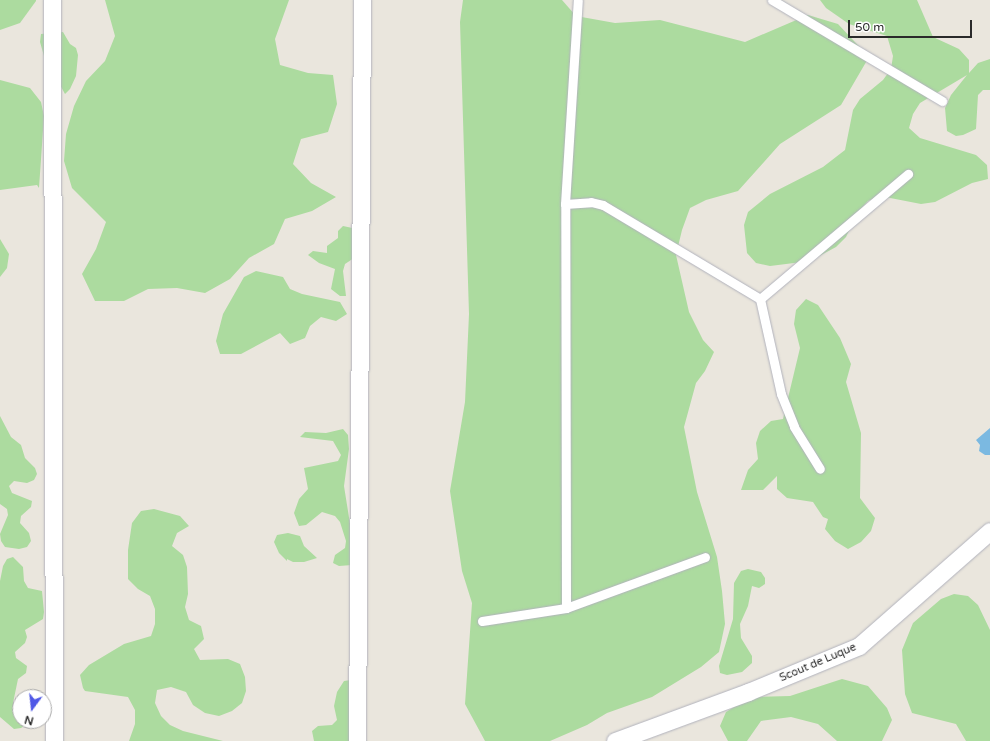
<!DOCTYPE html>
<style>
body{margin:0}
#map{position:relative;width:990px;height:741px;overflow:hidden;background:#eae6dd;font-family:"Varela Round",sans-serif}
div>[style]{position:absolute}
.green>*{inset:0;background:#acdb9f}
.water>*{inset:0;background:#7bb9e1}
.roads{filter:drop-shadow(0 0 1px #b1b2bc) drop-shadow(0 0 1px #b1b2bc)}
.lane>*{height:9px;margin:-4.5px;padding:0 4.5px;transform-origin:4.5px;border-radius:4.5px;background:#fff}
.street>*{height:17px;margin:-8.5px;padding:0 8.5px;transform-origin:8.5px;border-radius:8.5px;background:#fff}
span{translate:-50% -50%;white-space:nowrap;text-align:center;line-height:1.15;-webkit-text-stroke:3px #fff;paint-order:stroke}
.street-label{font-size:11px;color:#2a2a2a}
.north{position:absolute;left:12px;top:689px;width:40px;height:40px;box-sizing:border-box;background:#fff;border:1px solid #aaa;border-radius:50%;rotate:195deg;font-size:11px;font-weight:700;line-height:16px;text-align:center;color:#2a2a2a}
.north::after{content:'';display:block;margin:auto;width:14px;height:18px;background:#4f58e6;clip-path:polygon(50% 0,100% 100%,50% 72%,0 100%)}
.scale{position:absolute;left:848px;top:20px;width:124px;height:18px;box-sizing:border-box;border:2px solid #2a2a2a;border-top:0;padding-left:5px;font-size:12px;line-height:14px;white-space:nowrap;color:#2a2a2a;-webkit-text-stroke:3px #fff;paint-order:stroke}
</style>
<div id="map">
<div class="green">
<div style="clip-path:polygon(0 0,36px 0,36px 1px,20px 23px,0 30px)"></div>
<div style="clip-path:polygon(105px 0,289px 0,275px 39px,280px 65px,308px 73px,333px 75px,337px 104px,328px 132px,301px 139px,293px 164px,311px 183px,336px 197px,312px 211px,285px 219px,274px 244px,249px 258px,230px 279px,205px 293px,177px 288px,148px 289px,124px 301px,95px 301px,82px 274px,96px 249px,106px 222px,72px 188px,64px 161px,66px 134px,74px 106px,86px 81px,105px 61px,115px 36px)"></div>
<div style="clip-path:polygon(463px 0,562px 0,576px 16px,615px 23px,660px 20px,745px 42px,808px 15px,838px 24px,869px 57px,841px 105px,780px 144px,738px 191px,706px 200px,690px 208px,682px 230px,676px 255px,689px 312px,703px 340px,714px 352px,705px 371px,696px 383px,684px 427px,697px 492px,717px 557px,722px 591px,725px 624px,719px 652px,701px 667px,652px 697px,607px 713px,587px 725px,550px 741px,485px 741px,465px 704px,472px 603px,462px 571px,450px 491px,465px 402px,469px 314px,460px 22px)"></div>
<div style="clip-path:polygon(820px 0,917px 0,933px 37px,959px 49px,969px 60px,969px 73px,978px 63px,990px 59px,990px 90px,983px 90px,978px 95px,976px 129px,963px 135px,956px 136px,947px 131px,945px 108px,951px 95px,967px 75px,920px 103px,913px 114px,909px 128px,920px 138px,976px 155px,987px 165px,988px 179px,972px 183px,935px 202px,921px 204px,880px 196px,868px 201px,858px 212px,846px 237px,836px 247px,810px 261px,770px 266px,756px 263px,747px 253px,744px 225px,748px 212px,770px 194px,823px 167px,845px 150px,853px 110px,860px 99px,883px 80px,891px 69px,893px 56px,887px 36px,849px 24px,826px 8px)"></div>
<div style="clip-path:polygon(63px 32px,70px 44px,76px 48px,78px 55px,76px 76px,70px 89px,65px 94px,44px 56px,40px 42px,41px 34px)"></div>
<div style="clip-path:polygon(0 80px,30px 88px,41px 102px,44px 116px,39px 188px,37px 185px,0 190px)"></div>
<div style="clip-path:polygon(343px 226px,357px 229px,357px 256px,345px 264px,343px 271px,346px 296px,340px 296px,331px 289px,335px 269px,319px 263px,308px 255px,313px 251px,327px 253px,327px 246px,338px 238px,338px 231px)"></div>
<div style="clip-path:polygon(0 239px,9px 254px,7px 268px,0 277px)"></div>
<div style="clip-path:polygon(256px 271px,283px 277px,290px 289px,302px 294px,340px 302px,347px 314px,336px 321px,321px 317px,310px 326px,305px 338px,290px 344px,280px 333px,241px 354px,220px 354px,216px 341px,223px 314px,244px 277px)"></div>
<div style="clip-path:polygon(806px 299px,818px 305px,840px 338px,851px 364px,846px 382px,861px 433px,860px 498px,875px 518px,871px 531px,861px 542px,848px 549px,835px 541px,825px 529px,828px 519px,823px 517px,813px 502px,787px 498px,777px 489px,777px 476px,763px 490px,741px 490px,748px 470px,758px 459px,756px 443px,760px 431px,771px 421px,783px 419px,800px 348px,794px 324px,796px 310px)"></div>
<div style="clip-path:polygon(0 416px,11px 437px,21px 445px,25px 458px,35px 468px,37px 474px,34px 480px,27px 483px,14px 481px,9px 486px,12px 493px,32px 501px,31px 507px,21px 516px,20px 523px,29px 533px,31px 541px,27px 547px,19px 549px,5px 547px,1px 541px,0 534px,8px 515px,7px 509px,0 504px)"></div>
<div style="clip-path:polygon(343px 429px,348px 435px,349px 449px,344px 486px,351px 530px,352px 565px,339px 566px,333px 563px,335px 555px,345px 548px,346px 541px,340px 522px,335px 516px,322px 512px,306px 525px,299px 526px,294px 513px,299px 499px,308px 489px,304px 468px,338px 461px,341px 455px,333px 441px,300px 437px,305px 432px,326px 433px)"></div>
<div style="clip-path:polygon(154px 509px,180px 516px,189px 526px,177px 533px,172px 546px,183px 555px,187px 567px,188px 594px,185px 607px,189px 620px,201px 626px,204px 639px,194px 649px,200px 660px,228px 659px,240px 664px,245px 677px,246px 691px,242px 703px,232px 711px,219px 716px,205px 713px,193px 705px,186px 692px,171px 687px,157px 690px,155px 703px,161px 716px,170px 725px,183px 731px,223px 741px,129px 741px,135px 724px,135px 710px,128px 697px,85px 691px,83px 688px,80px 675px,89px 665px,124px 644px,151px 636px,155px 624px,155px 609px,150px 596px,138px 589px,128px 579px,128px 550px,132px 523px,141px 511px)"></div>
<div style="clip-path:polygon(288px 533px,300px 536px,304px 546px,317px 558px,304px 562px,293px 562px,287px 559px,287px 561px,279px 553px,274px 542px,277px 535px)"></div>
<div style="clip-path:polygon(13px 557px,23px 567px,24px 581px,28px 588px,42px 591px,44px 612px,43px 619px,25px 630px,27px 637px,25px 643px,15px 652px,16px 658px,27px 666px,26px 673px,18px 679px,13px 703px,20px 709px,20px 721px,31px 721px,21px 728px,14px 729px,0 717px,0 581px,3px 566px,7px 559px)"></div>
<div style="clip-path:polygon(748px 569px,761px 572px,765px 578px,765px 584px,759px 588px,752px 586px,748px 606px,740px 624px,741px 638px,752px 656px,752px 663px,742px 672px,727px 675px,720px 673px,719px 666px,733px 619px,734px 583px,741px 571px)"></div>
<div style="clip-path:polygon(954px 594px,968px 596px,978px 605px,990px 630px,990px 741px,966px 741px,956px 724px,912px 713px,905px 694px,902px 650px,913px 623px,941px 599px)"></div>
<div style="clip-path:polygon(842px 679px,868px 686px,887px 708px,892px 720px,882px 741px,837px 741px,818px 724px,791px 717px,761px 721px,747px 741px,728px 741px,720px 726px,726px 712px,750px 697px,790px 696px)"></div>
<div style="clip-path:polygon(351px 680px,353px 741px,314px 741px,312px 731px,318px 726px,332px 725px,337px 720px,334px 706px,337px 692px,344px 681px)"></div>
</div>
<div class="water">
<div style="clip-path:polygon(990px 428px,990px 455px,985px 455px,979px 451px,980px 445px,976px 440px)"></div>
</div>
<div class="roads">
<div class="lane">
<div style="left:772px;top:0;width:198px;rotate:30.7deg"></div>
<div style="left:565px;top:204px;width:26px;rotate:-4deg"></div>
<div style="left:591px;top:202px;width:12px;rotate:14deg"></div>
<div style="left:603px;top:205px;width:183px;rotate:30.9deg"></div>
<div style="left:760px;top:299px;width:194px;rotate:-40.2deg"></div>
<div style="left:760px;top:299px;width:97px;rotate:77.5deg"></div>
<div style="left:781px;top:394px;width:35px;rotate:68deg"></div>
<div style="left:794px;top:427px;width:49px;rotate:58.2deg"></div>
<div style="left:566px;top:608px;width:148px;rotate:-20.1deg"></div>
<div style="left:482px;top:621px;width:85px;rotate:-8.8deg"></div>
<div style="left:566px;top:608px;width:404px;rotate:-90.1deg"></div>
<div style="left:565px;top:204px;width:204px;rotate:-86.4deg"></div>
</div>
<div class="street">
<div style="left:52px;top:0;width:741px;rotate:89.85deg"></div>
<div style="left:357px;top:741px;width:741px;rotate:-89.61deg"></div>
<div style="left:615px;top:741px;width:142px;rotate:-20.2deg"></div>
<div style="left:748px;top:692px;width:120px;rotate:-22.5deg"></div>
<div style="left:859px;top:646px;width:174px;rotate:-41.3deg"></div>
</div>
</div>
<div class="street-label">
<span style="left:818px;top:663px;rotate:-23deg">Scout de Luque</span>
</div>
<div class="north">N</div>
<div class="scale">50 m</div>
</div>
